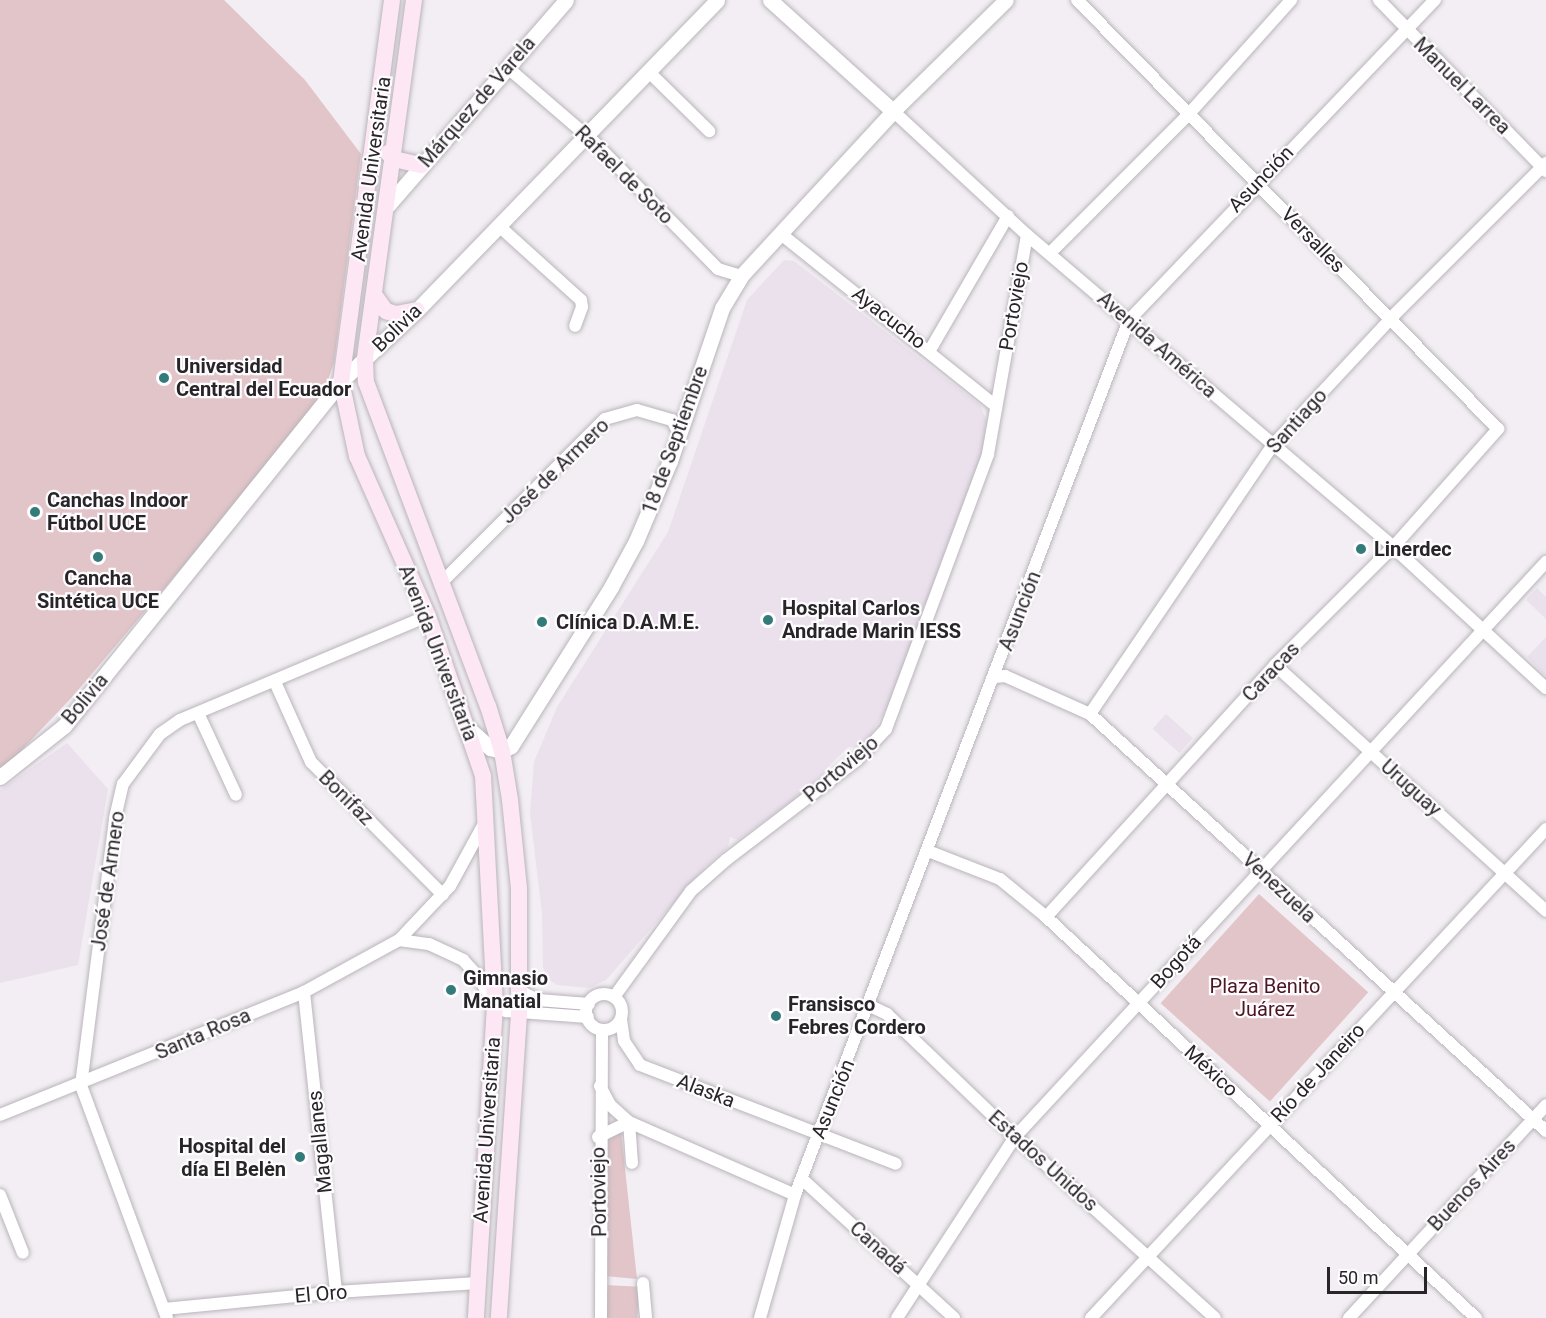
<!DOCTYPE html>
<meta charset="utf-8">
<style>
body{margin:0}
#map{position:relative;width:1546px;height:1318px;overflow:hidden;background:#f2eef3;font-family:Roboto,sans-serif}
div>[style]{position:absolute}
.built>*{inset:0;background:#eae1ed;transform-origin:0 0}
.green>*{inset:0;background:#e1c5c9;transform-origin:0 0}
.roads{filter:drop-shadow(0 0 2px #b9b5ba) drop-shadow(0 0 2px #b9b5ba)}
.minor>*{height:12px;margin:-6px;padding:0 6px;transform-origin:6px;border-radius:6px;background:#fff}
.minor>.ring{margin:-6px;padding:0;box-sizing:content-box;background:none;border:12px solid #fff;border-radius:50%}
.tertiary>*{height:15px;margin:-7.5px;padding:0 7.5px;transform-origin:7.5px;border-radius:7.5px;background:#fff}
.secondary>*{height:16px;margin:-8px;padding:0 8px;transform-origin:8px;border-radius:8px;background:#fde7f4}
.dots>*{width:16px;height:16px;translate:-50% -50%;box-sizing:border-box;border:3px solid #fefcfe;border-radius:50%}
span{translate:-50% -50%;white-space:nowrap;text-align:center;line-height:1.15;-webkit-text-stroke:4.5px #fefcfe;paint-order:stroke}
.street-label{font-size:20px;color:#272527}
.poi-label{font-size:20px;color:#272527;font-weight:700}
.left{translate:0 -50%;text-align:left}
.right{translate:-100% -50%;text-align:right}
.park-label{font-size:20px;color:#4a1622}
.scale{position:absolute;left:1327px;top:1267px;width:100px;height:27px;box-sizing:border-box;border:3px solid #272527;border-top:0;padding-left:8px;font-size:18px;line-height:21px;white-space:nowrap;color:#272527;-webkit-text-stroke:4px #fefcfe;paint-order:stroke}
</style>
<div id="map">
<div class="built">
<div style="clip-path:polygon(784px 260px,794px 261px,980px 405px,987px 422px,981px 463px,893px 698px,862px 748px,848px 747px,827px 768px,827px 775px,738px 840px,730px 837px,728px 847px,706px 866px,606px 980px,589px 988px,557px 985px,547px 978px,543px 967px,542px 914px,530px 813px,534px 762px,557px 707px,668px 532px,747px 300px)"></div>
<div style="clip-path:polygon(1537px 588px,1546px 597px,1546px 619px,1526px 600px)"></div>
<div style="clip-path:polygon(1546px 637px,1546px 676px,1527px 657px)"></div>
<div style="left:1166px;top:714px;width:36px;height:20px;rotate:42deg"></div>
<div style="clip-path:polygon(67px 743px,108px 789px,78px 965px,0 983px,0 790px)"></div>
</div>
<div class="green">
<div style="clip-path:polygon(0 0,224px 0,305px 80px,361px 154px,334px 363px,323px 393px,235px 505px,73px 696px,0 773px)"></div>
<div style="left:1259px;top:894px;width:147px;height:147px;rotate:42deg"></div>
<div style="clip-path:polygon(621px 1132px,637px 1279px,604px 1276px,604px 1137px)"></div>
<div style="left:605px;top:1285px;width:34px;height:33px;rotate:3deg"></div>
</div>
<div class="roads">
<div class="minor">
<div style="left:1379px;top:0;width:239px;rotate:45.7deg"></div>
<div style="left:508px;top:68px;width:113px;rotate:40.7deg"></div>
<div style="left:594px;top:142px;width:177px;rotate:45.7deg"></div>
<div style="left:718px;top:269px;width:24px;rotate:17deg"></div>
<div style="left:648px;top:71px;width:86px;rotate:44.5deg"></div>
<div style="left:893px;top:111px;width:183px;rotate:42.8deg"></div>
<div style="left:1027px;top:235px;width:481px;rotate:40.4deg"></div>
<div style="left:1393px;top:547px;width:208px;rotate:42.7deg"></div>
<div style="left:499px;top:226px;width:110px;rotate:42.1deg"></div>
<div style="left:581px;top:300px;width:7px;rotate:82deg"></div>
<div style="left:582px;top:307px;width:20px;rotate:110deg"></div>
<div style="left:781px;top:234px;width:275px;rotate:38.7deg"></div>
<div style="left:1050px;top:253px;width:194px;rotate:-45deg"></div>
<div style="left:1187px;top:116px;width:156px;rotate:-48.1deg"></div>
<div style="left:930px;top:350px;width:155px;rotate:-59.8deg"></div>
<div style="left:443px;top:581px;width:229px;rotate:-45deg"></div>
<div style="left:605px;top:419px;width:33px;rotate:-16deg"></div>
<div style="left:637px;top:410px;width:36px;rotate:16deg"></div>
<div style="left:672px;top:420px;width:15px;rotate:62deg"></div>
<div style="left:1275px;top:665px;width:366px;rotate:42.2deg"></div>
<div style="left:995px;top:677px;width:10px;rotate:-6deg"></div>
<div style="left:1005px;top:676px;width:93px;rotate:24.1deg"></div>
<div style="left:1090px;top:714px;width:618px;rotate:42.44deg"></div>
<div style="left:275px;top:682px;width:88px;rotate:65.8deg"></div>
<div style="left:311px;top:762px;width:187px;rotate:45.2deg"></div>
<div style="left:198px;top:713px;width:90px;rotate:65.1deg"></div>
<div style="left:1090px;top:714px;width:324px;rotate:-55.8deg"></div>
<div style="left:1272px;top:446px;width:180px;rotate:-47deg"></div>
<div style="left:1395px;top:314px;width:214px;rotate:-45deg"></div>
<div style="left:928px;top:851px;width:77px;rotate:21.3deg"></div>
<div style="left:1000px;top:879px;width:57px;rotate:39.3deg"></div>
<div style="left:1044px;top:915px;width:591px;rotate:43.01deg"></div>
<div style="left:1046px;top:917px;width:341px;rotate:-47.7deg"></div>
<div style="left:1275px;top:665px;width:171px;rotate:-45deg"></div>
<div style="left:1396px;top:544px;width:154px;rotate:-48.4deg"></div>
<div style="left:1498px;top:429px;width:601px;rotate:-134.46deg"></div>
<div style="left:399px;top:940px;width:30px;rotate:8deg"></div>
<div style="left:429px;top:944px;width:38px;rotate:25deg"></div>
<div style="left:463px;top:960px;width:22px;rotate:47deg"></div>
<div style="left:478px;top:976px;width:34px;rotate:60deg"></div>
<div style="left:495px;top:1005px;width:13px;rotate:29deg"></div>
<div style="left:506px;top:1011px;width:82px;rotate:4.2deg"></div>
<div style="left:520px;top:991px;width:20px;rotate:27deg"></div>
<div style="left:538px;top:1000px;width:51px;rotate:4.5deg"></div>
<div style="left:304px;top:992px;width:302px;rotate:83.9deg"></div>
<div class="ring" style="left:586px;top:994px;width:24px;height:24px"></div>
<div style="left:614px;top:997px;width:131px;rotate:-54deg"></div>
<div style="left:691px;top:891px;width:47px;rotate:-41.5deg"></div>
<div style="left:726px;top:860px;width:165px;rotate:-37.4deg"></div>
<div style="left:857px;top:760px;width:42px;rotate:-46.9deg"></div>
<div style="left:886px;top:729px;width:293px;rotate:-69.6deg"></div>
<div style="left:988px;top:454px;width:222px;rotate:-79.9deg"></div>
<div style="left:870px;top:1006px;width:19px;rotate:25deg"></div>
<div style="left:887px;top:1014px;width:172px;rotate:43.8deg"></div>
<div style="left:1011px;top:1133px;width:275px;rotate:42.2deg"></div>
<div style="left:621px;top:1019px;width:22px;rotate:82deg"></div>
<div style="left:624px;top:1041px;width:29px;rotate:56deg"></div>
<div style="left:640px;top:1065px;width:274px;rotate:21.1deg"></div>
<div style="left:600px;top:1086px;width:21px;rotate:62deg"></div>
<div style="left:610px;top:1105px;width:25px;rotate:42deg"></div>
<div style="left:629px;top:1122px;width:181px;rotate:23.7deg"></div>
<div style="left:0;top:1115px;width:328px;rotate:-22deg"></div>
<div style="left:304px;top:992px;width:108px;rotate:-28.7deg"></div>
<div style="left:399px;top:940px;width:74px;rotate:-46.6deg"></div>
<div style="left:450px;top:886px;width:71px;rotate:-61.3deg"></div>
<div style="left:629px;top:1122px;width:41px;rotate:85.8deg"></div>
<div style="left:598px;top:1137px;width:34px;rotate:-26deg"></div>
<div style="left:802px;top:1179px;width:206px;rotate:42.4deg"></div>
<div style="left:0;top:1195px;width:62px;rotate:68.4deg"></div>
<div style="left:643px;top:1283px;width:35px;rotate:85deg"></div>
<div style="left:164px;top:1309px;width:173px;rotate:-5.6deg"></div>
<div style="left:336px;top:1292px;width:142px;rotate:-3.6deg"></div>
<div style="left:167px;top:1318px;width:248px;rotate:-110.3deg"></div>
<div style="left:81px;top:1085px;width:269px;rotate:-82.7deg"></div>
<div style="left:115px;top:818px;width:35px;rotate:-77deg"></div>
<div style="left:123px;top:784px;width:62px;rotate:-53.5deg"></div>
<div style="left:160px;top:734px;width:24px;rotate:-35deg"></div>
<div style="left:180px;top:720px;width:269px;rotate:-22.8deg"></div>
<div style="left:601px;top:1318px;width:288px;rotate:-89.8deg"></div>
<div style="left:760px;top:1318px;width:128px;rotate:-74.1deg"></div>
<div style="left:795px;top:1195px;width:937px;rotate:-69.11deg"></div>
<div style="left:1129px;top:320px;width:443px;rotate:-46.3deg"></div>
<div style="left:897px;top:1318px;width:216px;rotate:-56.9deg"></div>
<div style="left:1015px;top:1137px;width:783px;rotate:-47.28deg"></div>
<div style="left:1091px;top:1318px;width:668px;rotate:-47.06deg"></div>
<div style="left:1349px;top:1318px;width:290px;rotate:-47.2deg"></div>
</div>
<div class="tertiary">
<div style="left:770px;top:0;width:166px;rotate:42.1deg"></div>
<div style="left:388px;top:205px;width:271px;rotate:-49deg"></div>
<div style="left:468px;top:728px;width:30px;rotate:42deg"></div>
<div style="left:490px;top:748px;width:12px;rotate:14deg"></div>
<div style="left:502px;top:751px;width:10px;rotate:-29deg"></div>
<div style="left:511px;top:746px;width:188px;rotate:-57.8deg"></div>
<div style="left:611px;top:587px;width:52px;rotate:-61.5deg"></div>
<div style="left:636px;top:541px;width:87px;rotate:-67deg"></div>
<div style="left:670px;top:461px;width:162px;rotate:-71.2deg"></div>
<div style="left:722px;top:308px;width:37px;rotate:-59deg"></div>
<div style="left:741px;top:276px;width:224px;rotate:-47.3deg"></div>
<div style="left:893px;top:111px;width:158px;rotate:-44.5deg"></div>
<div style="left:0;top:777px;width:82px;rotate:-38.6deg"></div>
<div style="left:64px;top:726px;width:442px;rotate:-51.2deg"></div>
<div style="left:341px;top:381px;width:104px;rotate:-43.1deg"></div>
<div style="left:417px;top:310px;width:431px;rotate:-45.9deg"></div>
</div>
<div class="secondary">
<div style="left:392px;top:0;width:384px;rotate:97.6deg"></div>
<div style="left:341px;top:381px;width:77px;rotate:78deg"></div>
<div style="left:357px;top:456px;width:175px;rotate:66.1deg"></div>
<div style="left:428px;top:616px;width:169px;rotate:71deg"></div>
<div style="left:483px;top:776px;width:229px;rotate:87deg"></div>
<div style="left:495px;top:1005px;width:314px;rotate:93.5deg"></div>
<div style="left:414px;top:0;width:362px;rotate:97.8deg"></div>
<div style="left:365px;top:359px;width:23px;rotate:88deg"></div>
<div style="left:366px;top:382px;width:346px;rotate:69.4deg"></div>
<div style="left:488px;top:706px;width:47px;rotate:72.7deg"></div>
<div style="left:502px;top:751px;width:50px;rotate:80.7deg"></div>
<div style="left:510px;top:800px;width:89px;rotate:84.2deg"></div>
<div style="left:519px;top:889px;width:125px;rotate:90deg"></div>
<div style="left:519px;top:1014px;width:305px;rotate:93.8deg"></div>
<div style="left:388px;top:153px;width:8px;rotate:45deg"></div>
<div style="left:394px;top:159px;width:28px;rotate:13deg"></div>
<div style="left:375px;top:296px;width:19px;rotate:54deg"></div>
<div style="left:386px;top:311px;width:10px;rotate:17deg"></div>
<div style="left:396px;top:314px;width:21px;rotate:-11deg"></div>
</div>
</div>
<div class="dots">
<div style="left:164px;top:378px;background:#327b79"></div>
<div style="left:35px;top:512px;background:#327b79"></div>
<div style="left:1361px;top:549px;background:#327b79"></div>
<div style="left:98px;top:557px;background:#327b79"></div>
<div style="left:768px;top:620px;background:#327b79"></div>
<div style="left:542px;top:622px;background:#327b79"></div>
<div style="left:451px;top:990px;background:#327b79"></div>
<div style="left:776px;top:1016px;background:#327b79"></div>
<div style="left:300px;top:1157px;background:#327b79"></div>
</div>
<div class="street-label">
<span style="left:1462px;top:86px;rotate:45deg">Manuel Larrea</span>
<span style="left:477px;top:102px;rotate:-49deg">Márquez de Varela</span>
<span style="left:371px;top:169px;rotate:-82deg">Avenida Universitaria</span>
<span style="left:624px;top:175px;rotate:45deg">Rafael de Soto</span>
<span style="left:1261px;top:179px;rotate:-46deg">Asunción</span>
<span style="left:1313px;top:240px;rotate:46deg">Versalles</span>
<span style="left:1014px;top:306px;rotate:-80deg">Portoviejo</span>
<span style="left:889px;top:318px;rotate:38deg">Ayacucho</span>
<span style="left:397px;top:328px;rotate:-44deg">Bolivia</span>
<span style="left:1157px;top:345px;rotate:41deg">Avenida América</span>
<span style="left:1297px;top:421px;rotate:-48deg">Santiago</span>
<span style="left:675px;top:440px;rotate:-70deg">18 de Septiembre</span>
<span style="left:555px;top:471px;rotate:-44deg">José de Armero</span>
<span style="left:1020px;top:611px;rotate:-69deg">Asunción</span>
<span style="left:438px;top:653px;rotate:69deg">Avenida Universitaria</span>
<span style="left:1271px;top:672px;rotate:-47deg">Caracas</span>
<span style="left:85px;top:699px;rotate:-50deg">Bolivia</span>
<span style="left:841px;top:769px;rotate:-40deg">Portoviejo</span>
<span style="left:1411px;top:788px;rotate:42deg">Uruguay</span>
<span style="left:346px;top:798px;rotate:45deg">Bonifaz</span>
<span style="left:108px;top:881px;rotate:-82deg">José de Armero</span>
<span style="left:1279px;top:888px;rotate:43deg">Venezuela</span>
<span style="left:1176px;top:962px;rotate:-48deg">Bogotá</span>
<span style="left:203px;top:1034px;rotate:-23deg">Santa Rosa</span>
<span style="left:1211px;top:1071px;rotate:43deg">México</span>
<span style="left:1318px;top:1073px;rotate:-47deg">Río de Janeiro</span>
<span style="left:706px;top:1091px;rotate:21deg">Alaska</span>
<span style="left:833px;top:1099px;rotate:-68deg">Asunción</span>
<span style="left:487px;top:1130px;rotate:-86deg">Avenida Universitaria</span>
<span style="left:320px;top:1142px;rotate:-96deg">Magallanes</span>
<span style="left:1043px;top:1161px;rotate:42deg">Estados Unidos</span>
<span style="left:1472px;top:1185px;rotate:-47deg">Buenos Aires</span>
<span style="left:599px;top:1192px;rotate:-91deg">Portoviejo</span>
<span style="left:878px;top:1248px;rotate:42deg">Canadá</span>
<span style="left:321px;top:1294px;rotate:-5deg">El Oro</span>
</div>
<div class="poi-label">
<span class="left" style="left:176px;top:378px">Universidad<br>Central del Ecuador</span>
<span class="left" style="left:47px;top:512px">Canchas Indoor<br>Fútbol UCE</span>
<span class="left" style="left:1374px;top:549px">Linerdec</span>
<span style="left:98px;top:590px">Cancha<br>Sintética UCE</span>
<span class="left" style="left:782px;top:620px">Hospital Carlos<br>Andrade Marin IESS</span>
<span class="left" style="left:556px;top:622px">Clínica D.A.M.E.</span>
<span class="left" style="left:463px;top:990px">Gimnasio<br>Manatial</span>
<span class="left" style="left:788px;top:1016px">Fransisco<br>Febres Cordero</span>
<span class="right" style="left:286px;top:1158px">Hospital del<br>día El Belėn</span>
</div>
<div class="park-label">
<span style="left:1265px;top:998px">Plaza Benito<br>Juárez</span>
</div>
<div class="scale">50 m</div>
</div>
